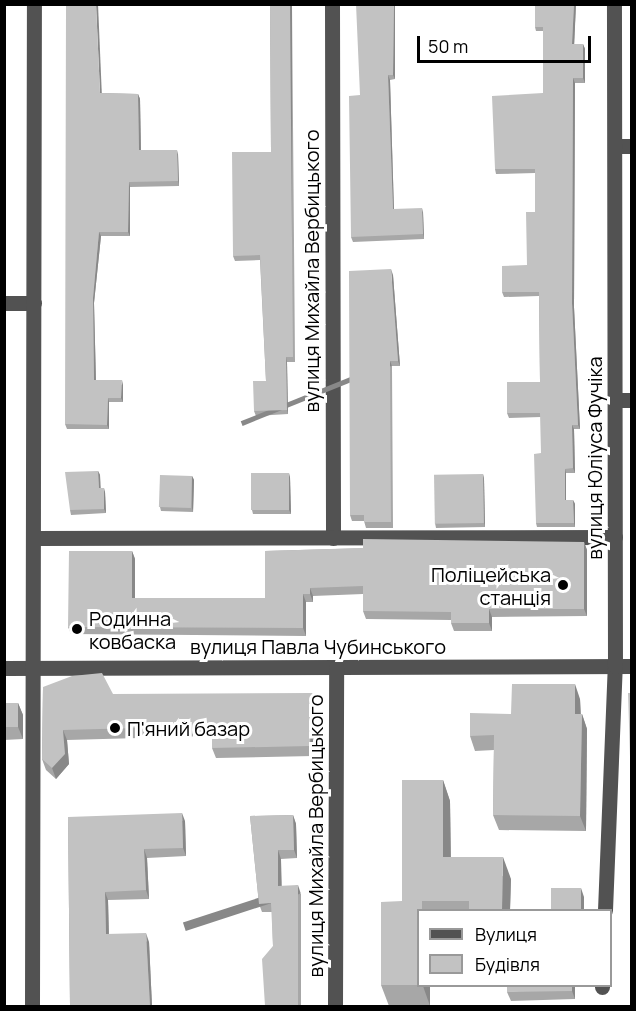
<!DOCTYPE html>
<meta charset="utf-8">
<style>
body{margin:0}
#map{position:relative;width:636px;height:1011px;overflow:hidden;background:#fff;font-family:Manrope,sans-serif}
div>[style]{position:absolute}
.minor>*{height:15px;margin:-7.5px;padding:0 7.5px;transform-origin:7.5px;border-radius:7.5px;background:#525252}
.wall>*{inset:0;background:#a7a7a7}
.shaded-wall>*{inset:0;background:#888;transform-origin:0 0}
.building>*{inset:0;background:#c2c2c2;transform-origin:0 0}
.dots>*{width:16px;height:16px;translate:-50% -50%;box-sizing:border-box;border:3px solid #fff;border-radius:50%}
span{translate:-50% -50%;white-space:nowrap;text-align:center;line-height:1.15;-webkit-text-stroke:6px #fff;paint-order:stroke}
.street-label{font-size:20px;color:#000}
.poi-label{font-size:20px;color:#000}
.right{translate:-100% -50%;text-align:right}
.left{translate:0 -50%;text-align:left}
.frame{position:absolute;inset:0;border:6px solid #000;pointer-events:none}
.legend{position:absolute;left:417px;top:909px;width:195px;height:78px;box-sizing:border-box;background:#fff;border:2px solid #999;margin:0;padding:8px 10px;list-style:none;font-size:18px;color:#000}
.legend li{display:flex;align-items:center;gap:12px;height:30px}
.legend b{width:30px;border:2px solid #999}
.scale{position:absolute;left:417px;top:36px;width:174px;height:27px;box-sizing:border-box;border:3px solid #000;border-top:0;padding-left:8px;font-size:18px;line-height:21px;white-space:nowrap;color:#000;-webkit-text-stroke:4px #fff;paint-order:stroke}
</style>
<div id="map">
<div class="minor">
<div style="left:332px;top:4px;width:534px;rotate:89.89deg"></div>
<div style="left:615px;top:146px;width:17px"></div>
<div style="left:4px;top:303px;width:30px"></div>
<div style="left:615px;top:400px;width:17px"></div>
<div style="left:34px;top:538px;width:581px;rotate:-0.1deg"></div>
<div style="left:4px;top:668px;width:628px;rotate:-0.18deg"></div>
<div style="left:605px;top:910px;width:244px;rotate:-87.7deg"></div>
<div style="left:615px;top:666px;width:662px;rotate:-90.09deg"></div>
<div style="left:602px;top:987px;width:1px;rotate:-90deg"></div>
<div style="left:32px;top:1006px;width:1002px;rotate:-89.89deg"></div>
<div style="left:335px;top:1006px;width:339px;rotate:-89.8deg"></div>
</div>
<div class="wall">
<div style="clip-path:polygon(270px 4px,292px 4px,295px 362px,287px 362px,288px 414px,256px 416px,254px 411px,266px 381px,260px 260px,235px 261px,233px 256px,271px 152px)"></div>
<div style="clip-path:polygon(395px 4px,395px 79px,390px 80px,394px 209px,423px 212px,424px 239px,353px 242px,351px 237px,360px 95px)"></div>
<div style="clip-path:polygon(518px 4px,576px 4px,574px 44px,583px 44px,585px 49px,585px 83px,575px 83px,574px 307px,580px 429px,574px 429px,575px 473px,566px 473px,566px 500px,573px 500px,575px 504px,575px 527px,537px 527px,536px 523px,541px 453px,541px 417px,509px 418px,507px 413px,540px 382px,539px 296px,504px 297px,502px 292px,527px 265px,535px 212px,535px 173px,496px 174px,495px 169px,543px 93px,543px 31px,536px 31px,535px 27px,535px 6px,519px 6px)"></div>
<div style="clip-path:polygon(101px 93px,138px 94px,140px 99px,141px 150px,178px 154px,179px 186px,130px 187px,130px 236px,101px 236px,94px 303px,96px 380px,123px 385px,123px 402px,109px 402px,109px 429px,67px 429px,65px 424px)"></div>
<div style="clip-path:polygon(393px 275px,400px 366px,392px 366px,393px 528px,366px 528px,364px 521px,352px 521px,350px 515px)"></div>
<div style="clip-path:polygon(98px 471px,100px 475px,100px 488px,105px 492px,106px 513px,71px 515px,70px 510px)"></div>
<div style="clip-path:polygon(483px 474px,484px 479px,485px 527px,436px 528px,435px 523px)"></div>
<div style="clip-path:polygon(192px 476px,194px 480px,193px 512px,161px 511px,160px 507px)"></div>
<div style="clip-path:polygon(290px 477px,291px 514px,253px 514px,252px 510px)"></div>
<div style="clip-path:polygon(584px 542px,587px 550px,587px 616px,492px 617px,492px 631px,454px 631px,451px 623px,451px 620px,366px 619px,363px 611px,363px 594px,313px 596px,313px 602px,306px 602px,306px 636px,71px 634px,68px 627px,132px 551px,135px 559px,135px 598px,265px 598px,265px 551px)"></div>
<div style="clip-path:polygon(43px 687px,113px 694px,316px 704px,313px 756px,216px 758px,212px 748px,212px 736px,67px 740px,69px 764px,56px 779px,46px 770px,42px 759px)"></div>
<div style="clip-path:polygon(580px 699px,581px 714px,582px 714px,587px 729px,586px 831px,499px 830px,493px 815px,494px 750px,475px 751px,470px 736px,511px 714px)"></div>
<div style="clip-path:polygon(4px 703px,18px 703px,23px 715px,23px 739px,4px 740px)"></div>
<div style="clip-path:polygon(443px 780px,450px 801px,451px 857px,511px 879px,510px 910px,418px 910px,418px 986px,430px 986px,430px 1006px,389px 1006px,381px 985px,402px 901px)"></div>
<div style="clip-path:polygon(293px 815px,296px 824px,297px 858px,281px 859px,281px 886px,301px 894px,301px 1006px,265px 1006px,273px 946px,272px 912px,262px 912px,259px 904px,250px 816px)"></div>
<div style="clip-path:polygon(68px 817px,185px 821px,186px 856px,147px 858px,149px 899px,108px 900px,109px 934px,149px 942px,152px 1006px,70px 1006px)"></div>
<div style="clip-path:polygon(575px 986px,575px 999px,511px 1001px,507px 992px)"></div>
</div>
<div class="shaded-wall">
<div style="clip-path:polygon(96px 4px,98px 4px,102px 98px,100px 93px)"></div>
<div style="left:290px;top:4px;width:2px;height:353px"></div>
<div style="clip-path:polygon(394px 4px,395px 4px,395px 79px,393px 75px)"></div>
<div style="clip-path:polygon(574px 4px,576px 4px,574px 49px,572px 44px)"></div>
<div style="clip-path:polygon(583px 44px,585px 49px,585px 83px,583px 78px)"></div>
<div style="clip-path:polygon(388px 75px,390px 80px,394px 213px,393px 209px)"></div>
<div style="clip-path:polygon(573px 78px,575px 83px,574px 307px,580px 429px,578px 425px,572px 303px)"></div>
<div style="clip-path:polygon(138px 94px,140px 99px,141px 155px,139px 150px)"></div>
<div style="clip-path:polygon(177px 150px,178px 154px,179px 186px,178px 181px)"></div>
<div style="clip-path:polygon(129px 182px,130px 187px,130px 236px,128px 232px)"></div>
<div style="clip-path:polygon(422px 208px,423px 212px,424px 239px,423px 234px)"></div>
<div style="clip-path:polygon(99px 232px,101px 236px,94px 303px,96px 384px,94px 380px,93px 298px)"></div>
<div style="clip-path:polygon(391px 269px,393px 275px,400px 366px,398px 361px)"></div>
<div style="clip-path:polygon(286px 357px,287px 362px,288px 414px,287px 410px)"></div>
<div style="left:390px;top:361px;width:5px;height:161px;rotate:68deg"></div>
<div style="clip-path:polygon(122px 380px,123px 385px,123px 402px,121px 398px)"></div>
<div style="clip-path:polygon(108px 398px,109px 402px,109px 429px,107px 425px)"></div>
<div style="clip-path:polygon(572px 425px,574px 429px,575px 473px,573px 468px)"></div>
<div style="clip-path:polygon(565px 469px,566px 473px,566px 504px,565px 500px)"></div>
<div style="clip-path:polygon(98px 471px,100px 475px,101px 492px,99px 488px)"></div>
<div style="clip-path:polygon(289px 473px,290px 477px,291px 514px,289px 510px)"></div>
<div style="clip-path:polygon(483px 474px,484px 479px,485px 527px,484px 523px)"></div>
<div style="clip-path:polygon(192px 476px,194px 480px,193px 512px,192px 508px)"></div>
<div style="clip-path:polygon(104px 488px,105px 492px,106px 513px,104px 509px)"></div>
<div style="clip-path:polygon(573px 500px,575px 504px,575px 527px,574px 523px)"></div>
<div style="clip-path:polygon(584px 542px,587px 550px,587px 616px,584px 609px)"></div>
<div style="clip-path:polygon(132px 551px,135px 559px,135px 606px,132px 598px)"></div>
<div style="clip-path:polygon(310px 588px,313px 596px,313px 602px,310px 594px)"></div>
<div style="clip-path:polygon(303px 594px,306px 602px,306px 636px,303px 628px)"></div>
<div style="clip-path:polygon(489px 609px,492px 617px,492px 631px,489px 623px)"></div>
<div style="clip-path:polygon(575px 684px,580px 699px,581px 729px,575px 714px)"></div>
<div style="clip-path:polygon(312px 693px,316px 704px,313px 756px,310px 746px)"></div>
<div style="clip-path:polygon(18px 703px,23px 715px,23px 739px,18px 727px)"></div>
<div style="clip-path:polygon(582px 714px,587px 729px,586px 831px,580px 816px)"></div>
<div style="clip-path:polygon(63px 730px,67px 740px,69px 764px,56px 779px,52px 768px)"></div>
<div style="clip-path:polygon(443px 780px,450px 801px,451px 878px,443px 857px)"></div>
<div style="clip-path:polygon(182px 813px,185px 821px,186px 856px,183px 848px)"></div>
<div style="clip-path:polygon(293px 815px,296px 824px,297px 858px,294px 850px)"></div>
<div style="clip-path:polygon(144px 849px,147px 858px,149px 899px,146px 890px)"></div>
<div style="clip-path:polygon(278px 850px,281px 859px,282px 894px,278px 886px)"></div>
<div style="clip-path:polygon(503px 857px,511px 879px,510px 910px,502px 910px)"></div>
<div style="left:298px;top:885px;width:9px;height:121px;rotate:72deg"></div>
<div style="clip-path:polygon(581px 888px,584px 897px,584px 910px,581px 910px)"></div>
<div style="clip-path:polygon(105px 892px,108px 900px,109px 943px,106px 934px)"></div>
<div style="clip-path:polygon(146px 933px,149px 942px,152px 1006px,150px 1006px)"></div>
<div style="clip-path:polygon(423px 986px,430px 986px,430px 1006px)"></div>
<div style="clip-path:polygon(572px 986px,575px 986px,575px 999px,572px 991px)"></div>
</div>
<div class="building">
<div style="clip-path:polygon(66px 4px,96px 4px,100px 93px,138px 94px,139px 150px,177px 150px,178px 181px,129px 182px,128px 232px,99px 232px,93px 298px,94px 380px,122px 380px,121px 398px,108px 398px,107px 425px,65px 424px)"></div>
<div style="clip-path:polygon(270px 4px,290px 4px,293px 357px,286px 357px,287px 410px,254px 411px,253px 381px,266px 381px,260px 255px,233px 256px,232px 152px,271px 152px)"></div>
<div style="clip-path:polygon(356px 4px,394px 4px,393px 75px,388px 75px,393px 209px,422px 208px,423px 234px,351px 237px,349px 96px,360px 95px)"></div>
<div style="clip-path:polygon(535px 4px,574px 4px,572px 44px,583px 44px,583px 78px,573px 78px,572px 303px,578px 425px,572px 425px,573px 468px,565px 469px,565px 500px,573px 500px,574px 523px,536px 523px,534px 454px,541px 453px,540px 413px,507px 413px,507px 382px,540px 382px,539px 292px,502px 292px,502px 266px,527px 265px,526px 212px,535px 212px,535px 169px,495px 169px,492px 96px,543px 93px,543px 27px,535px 27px)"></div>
<div style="clip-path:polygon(391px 269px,398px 361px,390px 361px,391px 522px,364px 522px,364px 515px,350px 515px,349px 271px)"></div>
<div style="clip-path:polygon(98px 471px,99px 488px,104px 488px,104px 509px,70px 510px,65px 472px)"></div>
<div style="left:251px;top:473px;width:38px;height:37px"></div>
<div style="left:483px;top:474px;width:49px;height:49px;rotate:89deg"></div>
<div style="left:160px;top:475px;width:32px;height:32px;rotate:2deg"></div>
<div style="clip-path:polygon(363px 539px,584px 542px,584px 609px,489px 609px,489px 623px,451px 623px,451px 612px,363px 611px,363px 586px,310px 588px,310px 594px,303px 594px,303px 628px,68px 627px,69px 551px,132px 551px,132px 598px,265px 598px,265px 551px,363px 548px)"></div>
<div style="clip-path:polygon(631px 572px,632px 572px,632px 620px,630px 620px)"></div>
<div style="clip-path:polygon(102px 673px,113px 694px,312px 693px,310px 746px,212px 748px,212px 726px,63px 730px,65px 754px,52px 768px,42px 759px,43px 687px,72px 676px)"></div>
<div style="clip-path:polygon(512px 684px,575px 684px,575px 714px,582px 714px,580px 816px,493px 815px,494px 735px,470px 736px,470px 713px,511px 714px)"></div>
<div style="clip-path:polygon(628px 693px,632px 693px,632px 756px,630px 756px)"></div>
<div style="left:4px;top:703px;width:14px;height:24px"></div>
<div style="clip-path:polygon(402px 780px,443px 780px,443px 857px,503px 857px,502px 910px,469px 910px,469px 901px,422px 901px,422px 910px,418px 910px,418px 985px,381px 985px,381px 902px,402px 901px)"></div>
<div style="clip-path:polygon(182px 813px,183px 848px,144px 849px,146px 890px,105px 892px,106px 934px,146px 933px,150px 1006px,70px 1006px,68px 817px)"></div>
<div style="clip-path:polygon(293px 815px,294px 850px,278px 850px,278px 886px,298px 885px,298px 1006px,265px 1006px,262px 959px,273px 946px,271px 903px,259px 904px,250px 816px)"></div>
<div style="left:581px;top:888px;width:22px;height:30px;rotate:90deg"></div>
<div style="clip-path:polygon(507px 986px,572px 986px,572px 991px,507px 992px)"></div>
</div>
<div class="dots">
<div style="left:563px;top:585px;background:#000"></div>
<div style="left:77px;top:629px;background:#000"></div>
<div style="left:115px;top:728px;background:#000"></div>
</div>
<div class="street-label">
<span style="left:311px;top:271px;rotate:-90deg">вулиця Михайла Вербицького</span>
<span style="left:594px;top:458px;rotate:-90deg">вулиця Юліуса Фучіка</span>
<span style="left:318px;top:646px">вулиця Павла Чубинського</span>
<span style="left:315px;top:836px;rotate:-90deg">вулиця Михайла Вербицького</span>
</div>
<div class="poi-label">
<span class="right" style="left:551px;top:586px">Поліцейська<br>станція</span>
<span class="left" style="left:89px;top:630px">Родинна<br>ковбаска</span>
<span class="left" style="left:127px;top:728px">П'яний базар</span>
</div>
<div class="frame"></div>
<ul class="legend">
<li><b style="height:8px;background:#525252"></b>Вулиця</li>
<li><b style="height:16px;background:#c2c2c2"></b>Будівля</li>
</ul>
<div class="scale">50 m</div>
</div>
